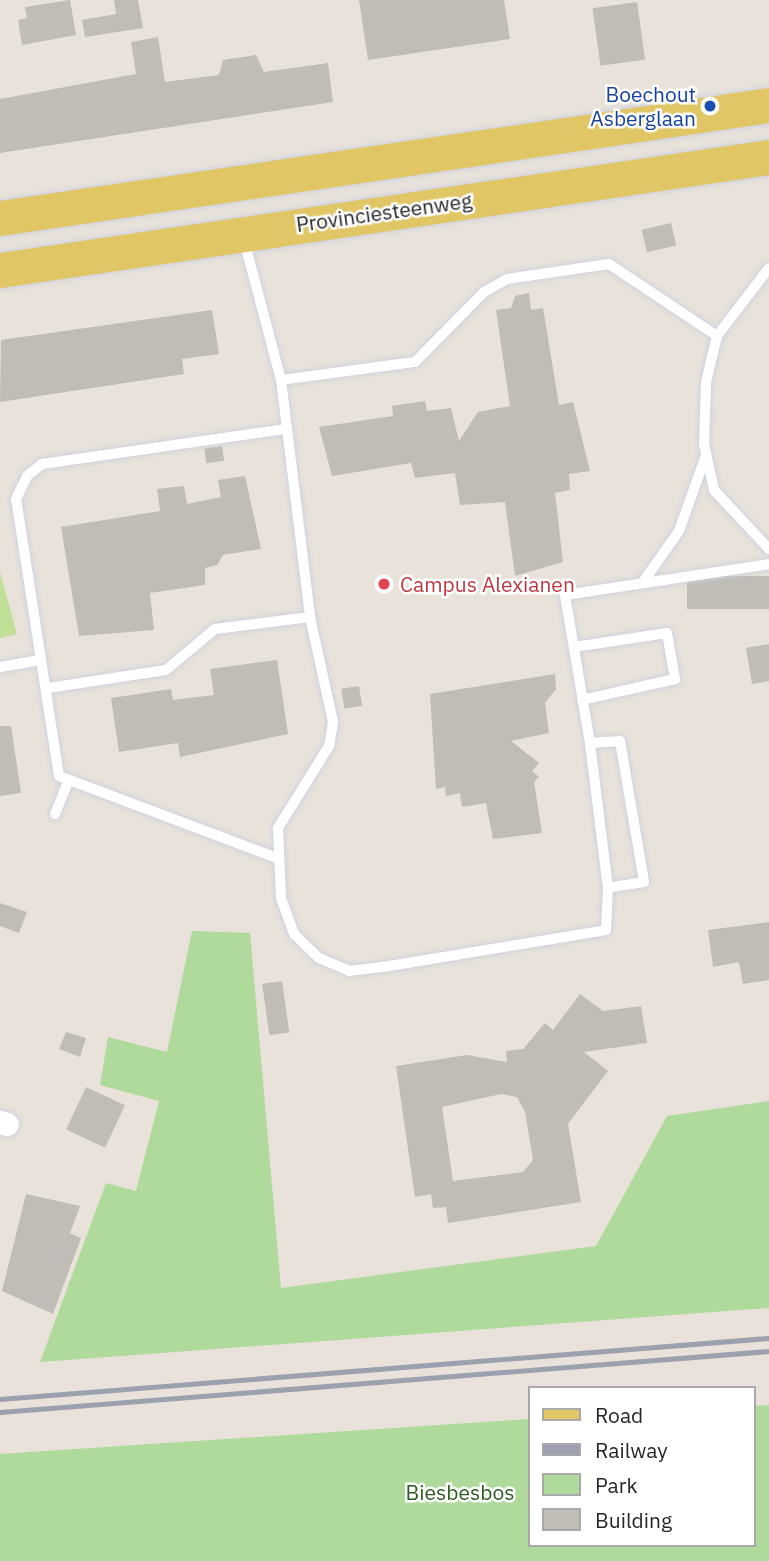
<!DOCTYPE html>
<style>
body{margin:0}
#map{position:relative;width:769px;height:1561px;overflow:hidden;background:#e8e2da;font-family:"IBM Plex Sans",sans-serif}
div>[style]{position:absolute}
.green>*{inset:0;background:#afda9b}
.pitch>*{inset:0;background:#c0e098}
.building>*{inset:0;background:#c0bcb6;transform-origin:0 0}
.roads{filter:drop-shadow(0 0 2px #cfd2de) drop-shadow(0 0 2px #cfd2de)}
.service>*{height:10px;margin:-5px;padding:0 5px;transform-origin:5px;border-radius:5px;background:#fff}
.minor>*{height:23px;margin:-11.5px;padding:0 11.5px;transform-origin:11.5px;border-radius:11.5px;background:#fff}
.primary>*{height:35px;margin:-17.5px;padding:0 17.5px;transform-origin:17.5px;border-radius:17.5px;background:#e1c666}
.rail>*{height:5px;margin:-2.5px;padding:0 2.5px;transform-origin:2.5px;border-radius:2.5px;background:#9da0af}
.dots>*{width:19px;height:19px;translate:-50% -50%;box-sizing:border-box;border:4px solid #fff;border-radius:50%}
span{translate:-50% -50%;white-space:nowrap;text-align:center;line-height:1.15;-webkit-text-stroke:5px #fff;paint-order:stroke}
.transit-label{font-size:21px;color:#164399}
.right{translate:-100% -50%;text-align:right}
.street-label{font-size:21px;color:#272727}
.health-label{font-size:21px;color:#be3a42}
.left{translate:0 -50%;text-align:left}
.park-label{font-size:21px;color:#2b5b20}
.legend{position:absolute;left:528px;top:1386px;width:228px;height:161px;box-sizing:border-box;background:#fff;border:2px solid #a9a9a9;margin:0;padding:9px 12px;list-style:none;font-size:21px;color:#272727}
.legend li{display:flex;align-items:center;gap:14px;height:35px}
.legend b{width:35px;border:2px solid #a9a9a9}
</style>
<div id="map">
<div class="green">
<div style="clip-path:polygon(192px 931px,250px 933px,281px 1288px,596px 1246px,667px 1116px,769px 1101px,769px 1308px,40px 1362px,106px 1183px,136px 1191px,159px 1101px,100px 1085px,108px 1037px,167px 1052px)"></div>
<div style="clip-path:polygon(769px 1405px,769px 1561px,0 1561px,0 1454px,529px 1419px,529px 1545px,753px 1545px,753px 1406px)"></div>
</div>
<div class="pitch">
<div style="clip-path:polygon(0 572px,17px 634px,0 638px)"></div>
</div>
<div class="building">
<div style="clip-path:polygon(70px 0,76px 35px,22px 45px,18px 20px,27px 18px,25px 7px)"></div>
<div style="clip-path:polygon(114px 0,138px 0,143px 28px,85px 37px,82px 20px,116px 14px)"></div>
<div style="clip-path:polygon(359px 0,504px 0,510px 39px,368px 60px)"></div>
<div style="left:637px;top:2px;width:58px;height:45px;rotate:82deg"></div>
<div style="clip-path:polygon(158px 37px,165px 82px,219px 75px,223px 60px,256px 55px,264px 72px,328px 63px,333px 102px,0 153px,0 99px,136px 74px,131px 42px)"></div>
<div style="left:671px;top:223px;width:23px;height:30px;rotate:77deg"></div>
<div style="clip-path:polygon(529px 293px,531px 310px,543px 308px,559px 405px,573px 402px,590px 471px,569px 474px,570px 490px,555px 493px,563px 562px,515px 576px,505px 502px,460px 505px,455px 473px,415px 478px,411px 463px,332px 476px,319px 427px,393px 416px,392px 406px,425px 401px,427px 411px,451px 408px,459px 441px,478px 412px,510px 406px,496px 310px,511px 308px,515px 296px)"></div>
<div style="clip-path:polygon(212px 310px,219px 354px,182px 359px,184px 374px,0 402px,1px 340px)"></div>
<div style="left:222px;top:446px;width:15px;height:18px;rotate:82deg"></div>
<div style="clip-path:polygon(245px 476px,261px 549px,223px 555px,217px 565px,205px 568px,205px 585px,150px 593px,154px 630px,79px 636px,61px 527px,160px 511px,157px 489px,184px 486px,187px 504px,221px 497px,218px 480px)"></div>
<div style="left:769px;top:576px;width:33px;height:82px;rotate:90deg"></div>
<div style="clip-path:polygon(769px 644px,769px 681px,752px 684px,746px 648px)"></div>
<div style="clip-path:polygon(277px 660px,288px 734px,180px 757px,178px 743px,119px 752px,111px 698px,171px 689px,173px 700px,214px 695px,210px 669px)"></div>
<div style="clip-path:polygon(555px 674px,556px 689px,545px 703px,549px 733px,511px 741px,539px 763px,532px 771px,539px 777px,534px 782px,542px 833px,493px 839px,486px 803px,462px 807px,460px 793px,446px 796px,445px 787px,436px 789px,430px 694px)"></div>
<div style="left:359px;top:686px;width:20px;height:18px;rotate:81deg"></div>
<div style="clip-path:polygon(0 726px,11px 726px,21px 793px,0 796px)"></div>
<div style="clip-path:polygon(0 903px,27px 912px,19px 933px,0 926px)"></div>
<div style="clip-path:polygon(769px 922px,769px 980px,743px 984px,739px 962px,713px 967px,708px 930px)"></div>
<div style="left:282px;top:981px;width:52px;height:20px;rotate:82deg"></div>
<div style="clip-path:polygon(evenodd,580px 994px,603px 1011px,641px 1006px,647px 1043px,584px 1052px,608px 1071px,568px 1124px,581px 1202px,448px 1223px,446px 1207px,433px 1208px,431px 1194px,415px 1197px,396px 1066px,467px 1055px,507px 1062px,506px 1051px,523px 1049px,545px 1023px,553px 1030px,580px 994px,501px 1094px,517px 1097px,525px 1112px,533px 1160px,523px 1172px,453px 1181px,442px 1107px,501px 1094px)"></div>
<div style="clip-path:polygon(66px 1032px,86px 1038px,80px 1057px,59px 1049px)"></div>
<div style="left:86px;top:1087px;width:43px;height:47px;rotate:25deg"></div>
<div style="clip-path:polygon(26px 1194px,80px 1206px,70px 1233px,81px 1238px,53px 1314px,2px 1291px)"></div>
</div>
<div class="roads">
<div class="service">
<div style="left:244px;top:240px;width:145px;rotate:75.2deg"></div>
<div style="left:281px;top:380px;width:239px;rotate:83deg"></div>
<div style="left:310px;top:617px;width:107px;rotate:77.6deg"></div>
<div style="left:333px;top:722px;width:24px;rotate:99deg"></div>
<div style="left:329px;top:746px;width:97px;rotate:121.9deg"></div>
<div style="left:278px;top:828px;width:70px;rotate:87.5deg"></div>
<div style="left:281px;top:898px;width:38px;rotate:70deg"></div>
<div style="left:294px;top:934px;width:35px;rotate:44deg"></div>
<div style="left:319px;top:958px;width:33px;rotate:23deg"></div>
<div style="left:349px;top:971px;width:34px;rotate:-7deg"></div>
<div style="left:383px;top:967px;width:226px;rotate:-9.4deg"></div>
<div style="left:606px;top:930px;width:42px;rotate:-87.3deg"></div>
<div style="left:608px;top:888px;width:146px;rotate:-97.1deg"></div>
<div style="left:590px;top:743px;width:150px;rotate:-99.6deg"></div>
<div style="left:565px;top:595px;width:206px;rotate:-8.6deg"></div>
<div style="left:769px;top:268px;width:86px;rotate:127.4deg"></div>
<div style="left:717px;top:336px;width:47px;rotate:103.4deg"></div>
<div style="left:706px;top:382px;width:62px;rotate:91.8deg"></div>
<div style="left:704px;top:444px;width:47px;rotate:77.7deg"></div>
<div style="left:714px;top:490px;width:81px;rotate:47deg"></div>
<div style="left:281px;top:380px;width:135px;rotate:-7.7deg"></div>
<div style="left:415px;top:362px;width:98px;rotate:-45.4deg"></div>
<div style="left:484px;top:292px;width:26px;rotate:-29deg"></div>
<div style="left:507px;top:279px;width:103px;rotate:-8.4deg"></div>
<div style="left:609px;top:264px;width:130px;rotate:33.7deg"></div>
<div style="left:643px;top:582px;width:62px;rotate:-54.8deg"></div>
<div style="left:679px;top:531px;width:81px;rotate:-70.4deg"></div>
<div style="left:574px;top:647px;width:94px;rotate:-8.6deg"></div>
<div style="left:667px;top:633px;width:47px;rotate:80.1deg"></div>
<div style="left:675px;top:679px;width:95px;rotate:167.3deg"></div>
<div style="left:0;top:667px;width:41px;rotate:-9.9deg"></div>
<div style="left:48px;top:688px;width:119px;rotate:-8.7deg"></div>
<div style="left:166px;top:670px;width:64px;rotate:-39.9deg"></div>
<div style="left:215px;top:629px;width:96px;rotate:-7.2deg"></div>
<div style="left:590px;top:743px;width:30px;rotate:-4deg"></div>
<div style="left:620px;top:741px;width:143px;rotate:80.3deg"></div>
<div style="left:644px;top:882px;width:36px;rotate:171deg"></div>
<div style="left:55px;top:814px;width:37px;rotate:-68deg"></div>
<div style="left:277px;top:858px;width:233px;rotate:-159.4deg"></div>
<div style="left:59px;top:776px;width:280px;rotate:-98.8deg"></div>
<div style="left:16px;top:499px;width:25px;rotate:-64deg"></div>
<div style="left:27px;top:476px;width:19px;rotate:-39deg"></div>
<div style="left:42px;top:464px;width:245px;rotate:-8.2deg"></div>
</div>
<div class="minor">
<div style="left:0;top:1122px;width:7px;rotate:16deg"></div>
</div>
<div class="primary">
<div style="left:0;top:218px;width:777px;rotate:-8.36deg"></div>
<div style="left:0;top:270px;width:777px;rotate:-8.36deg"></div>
</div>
</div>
<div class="rail">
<div style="left:0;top:1399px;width:771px;rotate:-4.54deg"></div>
<div style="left:0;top:1412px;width:771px;rotate:-4.54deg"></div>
</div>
<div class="dots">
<div style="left:710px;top:106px;background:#1a4fb4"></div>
<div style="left:384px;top:584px;background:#e0444e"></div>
</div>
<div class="transit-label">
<span class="right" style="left:696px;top:106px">Boechout<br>Asberglaan</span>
</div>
<div class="street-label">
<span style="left:384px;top:212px;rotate:-8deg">Provinciesteenweg</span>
</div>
<div class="health-label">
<span class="left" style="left:400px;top:584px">Campus Alexianen</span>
</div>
<div class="park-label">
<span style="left:460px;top:1492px">Biesbesbos</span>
</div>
<ul class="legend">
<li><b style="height:9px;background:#e1c666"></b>Road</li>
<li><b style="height:9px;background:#9da0af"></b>Railway</li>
<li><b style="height:19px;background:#afda9b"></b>Park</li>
<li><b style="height:19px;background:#c0bcb6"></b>Building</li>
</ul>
</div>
